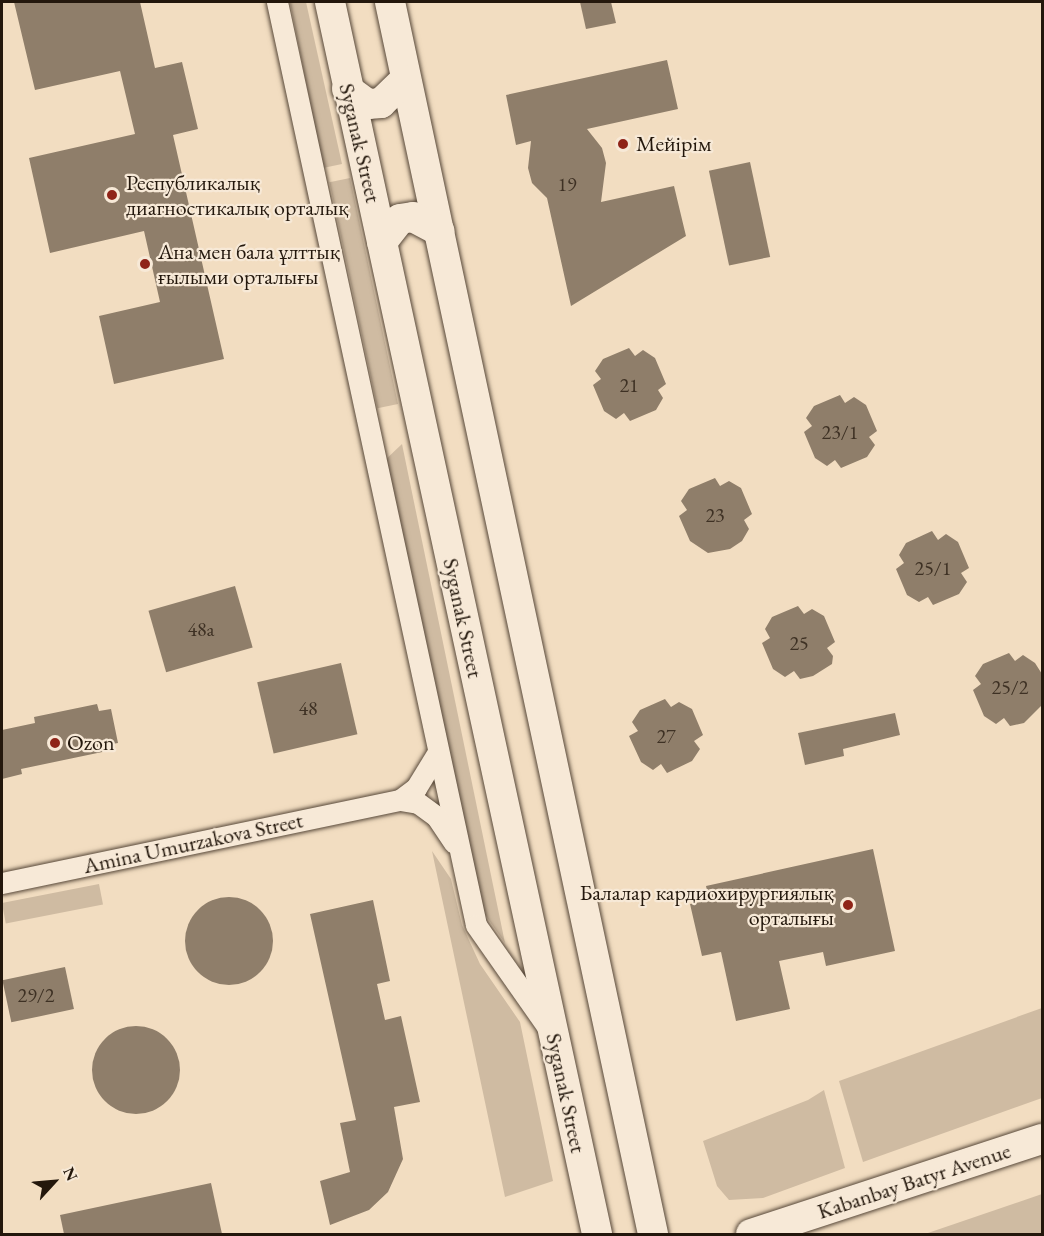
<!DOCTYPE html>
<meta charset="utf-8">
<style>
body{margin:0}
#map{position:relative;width:1044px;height:1236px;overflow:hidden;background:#f2ddc1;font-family:"EB Garamond",serif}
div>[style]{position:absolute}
.green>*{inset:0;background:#cfbba2;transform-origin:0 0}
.building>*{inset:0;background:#8f7e6a;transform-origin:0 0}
.round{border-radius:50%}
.roads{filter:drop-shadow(0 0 2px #574839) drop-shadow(0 0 2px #574839)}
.minor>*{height:21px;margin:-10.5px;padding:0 10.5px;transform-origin:10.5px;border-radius:10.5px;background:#f7e9d7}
.secondary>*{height:30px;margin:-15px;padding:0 15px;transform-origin:15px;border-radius:15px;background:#f7e9d7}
.dots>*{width:16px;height:16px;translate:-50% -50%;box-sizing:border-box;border:3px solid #f7e9d7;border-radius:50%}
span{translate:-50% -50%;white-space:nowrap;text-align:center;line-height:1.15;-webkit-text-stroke:4.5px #f7e9d7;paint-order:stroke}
.number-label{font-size:20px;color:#3e3124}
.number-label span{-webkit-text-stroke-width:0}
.street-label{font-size:22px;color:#23170c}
.poi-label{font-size:22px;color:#23170c}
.left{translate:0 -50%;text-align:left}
.right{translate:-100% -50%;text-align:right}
.frame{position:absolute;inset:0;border:3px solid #23170c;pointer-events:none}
.north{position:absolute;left:24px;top:1152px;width:60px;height:60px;-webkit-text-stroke:4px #f7e9d7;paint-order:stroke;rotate:64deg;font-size:16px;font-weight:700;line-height:24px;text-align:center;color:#23170c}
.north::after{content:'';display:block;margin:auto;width:21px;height:27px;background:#23170c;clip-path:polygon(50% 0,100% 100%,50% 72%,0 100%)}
</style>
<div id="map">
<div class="green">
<div style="clip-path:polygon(290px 2px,306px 2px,342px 164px,323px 168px)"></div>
<div style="left:350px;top:178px;width:231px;height:21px;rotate:78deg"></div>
<div style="clip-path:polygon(402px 444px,505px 943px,479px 906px,384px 461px)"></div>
<div style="clip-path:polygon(432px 851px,451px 879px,462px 925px,480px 964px,520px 1022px,553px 1181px,505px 1197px)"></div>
<div style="left:99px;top:884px;width:21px;height:99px;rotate:79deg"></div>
<div style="clip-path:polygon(1042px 1008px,1042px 1098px,863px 1162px,839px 1081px)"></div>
<div style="clip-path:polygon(824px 1090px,845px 1168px,763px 1198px,729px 1200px,717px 1186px,703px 1141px,808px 1100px)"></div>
<div style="clip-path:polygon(1042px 1194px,1042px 1234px,925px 1234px)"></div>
</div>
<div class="building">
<div style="clip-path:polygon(14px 2px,140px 2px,155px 68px,182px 62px,198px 129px,173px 135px,224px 359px,114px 384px,99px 316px,160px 302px,144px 231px,50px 253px,29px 158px,135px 134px,120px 71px,35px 90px)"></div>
<div style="clip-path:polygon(580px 2px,611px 2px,616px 23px,586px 29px)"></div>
<div style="clip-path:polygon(667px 60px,678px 109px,587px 129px,602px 148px,606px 163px,601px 202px,674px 186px,686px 236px,571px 306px,547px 198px,532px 183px,528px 168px,531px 141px,516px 145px,506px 95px)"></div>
<div style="left:750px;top:162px;width:97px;height:42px;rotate:78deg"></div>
<div style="clip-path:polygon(629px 348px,635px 356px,643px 350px,655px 358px,666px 384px,658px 390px,663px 398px,656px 410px,630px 421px,624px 413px,616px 419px,604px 411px,593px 385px,601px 379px,595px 371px,603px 359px)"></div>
<div style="clip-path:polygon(840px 395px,845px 403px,854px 397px,866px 405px,877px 431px,869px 437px,875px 445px,867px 457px,841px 468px,835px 460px,827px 466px,815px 458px,804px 432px,812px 426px,806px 418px,814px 406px)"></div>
<div style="clip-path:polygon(715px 478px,720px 486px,729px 481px,741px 488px,752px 514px,744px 520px,749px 529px,742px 541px,730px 549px,708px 553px,690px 541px,679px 516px,687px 510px,681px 501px,689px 489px)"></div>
<div style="clip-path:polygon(932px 531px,938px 540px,946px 534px,958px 542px,969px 568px,961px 573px,967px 582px,959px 594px,933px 605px,928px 597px,919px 602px,907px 595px,896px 569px,904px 563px,899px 555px,906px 543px)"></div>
<div style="left:235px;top:586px;width:64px;height:90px;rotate:74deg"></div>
<div style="clip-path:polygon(798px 606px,804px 614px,812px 609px,824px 616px,835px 642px,827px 648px,833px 656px,832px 664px,813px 676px,800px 679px,794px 671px,785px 677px,773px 669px,762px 643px,770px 638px,765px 629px,772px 617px)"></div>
<div style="clip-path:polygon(1009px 653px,1015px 661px,1023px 655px,1035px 663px,1042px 674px,1042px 705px,1024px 723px,1010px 726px,1004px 718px,996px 724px,984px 716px,973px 690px,981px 684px,975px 676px,983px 664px)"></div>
<div style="left:341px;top:663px;width:73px;height:86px;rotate:77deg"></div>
<div style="clip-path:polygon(665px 699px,671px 707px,679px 702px,692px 709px,703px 735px,694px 741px,700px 749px,692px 761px,667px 773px,661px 764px,653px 770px,641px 762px,629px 736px,638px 731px,632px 722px,640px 710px)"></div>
<div style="clip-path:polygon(97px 704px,99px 711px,111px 709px,118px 743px,106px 745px,107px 751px,21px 769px,22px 774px,2px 779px,2px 730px,35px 723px,34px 717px)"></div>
<div style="clip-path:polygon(895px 713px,900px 735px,843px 749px,844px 756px,805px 765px,798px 733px)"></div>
<div style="clip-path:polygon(873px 849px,895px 951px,826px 966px,823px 952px,779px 961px,790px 1009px,736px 1021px,721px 952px,702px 956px,690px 904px,709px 900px,706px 886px)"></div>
<div class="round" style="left:185px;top:897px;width:88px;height:88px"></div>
<div style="clip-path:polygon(373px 900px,390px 981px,377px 984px,385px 1020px,401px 1016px,420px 1102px,394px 1107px,403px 1159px,388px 1192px,369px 1210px,330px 1225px,320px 1181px,350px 1172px,340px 1123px,356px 1120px,310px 914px)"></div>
<div style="left:65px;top:967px;width:43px;height:64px;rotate:78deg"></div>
<div class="round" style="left:92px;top:1026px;width:88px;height:88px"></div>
<div style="clip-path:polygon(211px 1183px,222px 1234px,64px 1234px,60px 1215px)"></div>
</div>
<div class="roads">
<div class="minor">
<div style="left:277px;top:2px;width:944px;rotate:77.83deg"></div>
<div style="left:476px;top:925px;width:126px;rotate:55deg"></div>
<div style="left:400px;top:800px;width:20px;rotate:-37deg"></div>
<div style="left:416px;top:788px;width:42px;rotate:-58.6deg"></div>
<div style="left:2px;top:883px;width:407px;rotate:-11.8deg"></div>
<div style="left:400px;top:800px;width:18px;rotate:9deg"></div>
<div style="left:418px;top:803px;width:22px;rotate:36deg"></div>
<div style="left:436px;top:816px;width:32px;rotate:56deg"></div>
</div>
<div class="secondary">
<div style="left:330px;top:2px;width:1261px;rotate:77.77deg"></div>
<div style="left:390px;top:2px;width:1260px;rotate:77.95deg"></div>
<div style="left:347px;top:89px;width:26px;rotate:36deg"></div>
<div style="left:368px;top:104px;width:13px;rotate:-4deg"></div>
<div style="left:381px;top:103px;width:33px;rotate:-44deg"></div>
<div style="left:382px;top:242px;width:29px;rotate:-52deg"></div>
<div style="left:400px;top:219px;width:13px;rotate:-9deg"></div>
<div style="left:413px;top:217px;width:30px;rotate:28deg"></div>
<div style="left:751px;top:1234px;width:306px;rotate:-18.1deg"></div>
</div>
</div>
<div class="dots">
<div style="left:623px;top:144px;background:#8f2418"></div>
<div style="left:112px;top:195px;background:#8f2418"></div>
<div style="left:145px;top:264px;background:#8f2418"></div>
<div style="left:55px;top:743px;background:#8f2418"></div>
<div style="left:848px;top:905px;background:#8f2418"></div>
</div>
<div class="number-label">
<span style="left:567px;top:184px">19</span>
<span style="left:629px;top:385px">21</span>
<span style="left:840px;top:432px">23/1</span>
<span style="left:715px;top:515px">23</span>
<span style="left:933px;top:568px">25/1</span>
<span style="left:201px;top:629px">48а</span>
<span style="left:799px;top:643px">25</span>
<span style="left:1010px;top:687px">25/2</span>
<span style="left:308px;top:708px">48</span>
<span style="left:666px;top:736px">27</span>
<span style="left:36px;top:995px">29/2</span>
</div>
<div class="street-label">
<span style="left:360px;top:143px;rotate:77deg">Syganak Street</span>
<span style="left:463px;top:618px;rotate:78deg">Syganak Street</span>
<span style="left:193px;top:843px;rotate:-12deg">Amina Umurzakova Street</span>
<span style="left:566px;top:1093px;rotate:78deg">Syganak Street</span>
<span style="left:914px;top:1181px;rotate:-18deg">Kabanbay Batyr Avenue</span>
</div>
<div class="poi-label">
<span class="left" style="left:636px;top:144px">Мейірім</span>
<span class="left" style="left:126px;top:195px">Республикалық<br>диагностикалық орталық</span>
<span class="left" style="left:158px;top:264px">Ана мен бала ұлттық<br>ғылыми орталығы</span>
<span class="left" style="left:67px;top:743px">Ozon</span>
<span class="right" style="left:834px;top:905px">Балалар кардиохирургиялық<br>орталығы</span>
</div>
<div class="frame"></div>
<div class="north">N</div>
</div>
